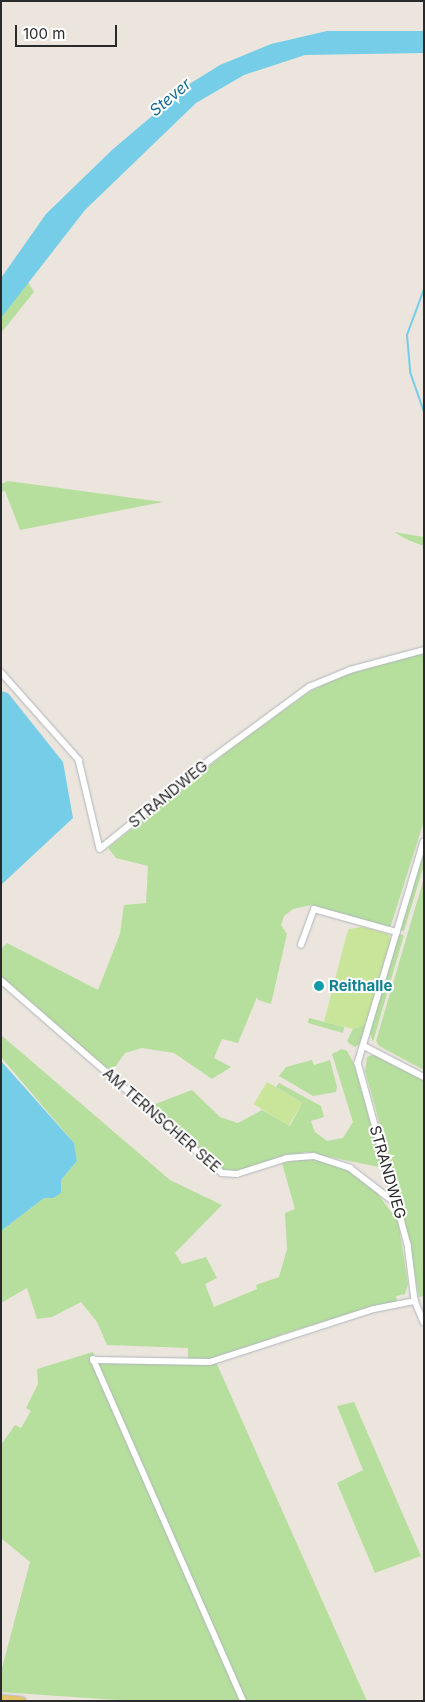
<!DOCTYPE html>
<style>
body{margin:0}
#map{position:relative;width:425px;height:1702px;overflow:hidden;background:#ebe5dd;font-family:Inter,sans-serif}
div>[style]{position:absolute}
.green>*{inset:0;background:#b6df9d}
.pitch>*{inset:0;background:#c8e599;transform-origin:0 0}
.water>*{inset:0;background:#76cde7}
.stream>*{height:2px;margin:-1px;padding:0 1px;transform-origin:1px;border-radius:1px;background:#76cde7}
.roads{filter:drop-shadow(0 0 1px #b0b4bd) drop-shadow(0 0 1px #b0b4bd)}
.street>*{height:5.5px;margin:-2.75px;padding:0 2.75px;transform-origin:2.75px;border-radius:2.75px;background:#fff}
.primary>*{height:9px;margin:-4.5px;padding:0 4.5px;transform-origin:4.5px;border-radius:4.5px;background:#e8c566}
.dots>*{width:14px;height:14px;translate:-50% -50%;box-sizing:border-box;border:2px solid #fff;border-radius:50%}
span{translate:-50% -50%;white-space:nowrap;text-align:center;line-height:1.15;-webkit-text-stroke:4px #fff;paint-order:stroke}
.street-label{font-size:15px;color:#2a2a2a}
.culture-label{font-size:15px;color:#0d838f;font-weight:700}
.left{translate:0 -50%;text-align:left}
.water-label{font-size:16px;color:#166c93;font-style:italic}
.frame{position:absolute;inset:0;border:2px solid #2a2a2a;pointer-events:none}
.scale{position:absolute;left:15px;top:25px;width:102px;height:22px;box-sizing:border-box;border:2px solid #2a2a2a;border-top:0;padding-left:6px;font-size:15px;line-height:18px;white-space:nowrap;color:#2a2a2a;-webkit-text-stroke:4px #fff;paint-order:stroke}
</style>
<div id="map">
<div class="green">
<div style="clip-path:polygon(28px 282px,34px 292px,1px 333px,1px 318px)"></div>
<div style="clip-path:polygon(8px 481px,163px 502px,20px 530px,5px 491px,1px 492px,1px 484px)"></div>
<div style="clip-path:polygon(394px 532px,424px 537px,424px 546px,408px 540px)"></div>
<div style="clip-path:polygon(424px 653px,424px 821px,390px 928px,311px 905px,293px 909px,284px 916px,281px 925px,287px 934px,271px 1004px,258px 1000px,257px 997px,238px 1043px,222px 1039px,214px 1058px,231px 1067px,212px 1079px,174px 1053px,142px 1048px,125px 1053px,110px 1074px,1px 980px,1px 949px,7px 943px,98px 990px,120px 934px,124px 905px,146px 903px,148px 866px,116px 858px,108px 848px,228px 751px,309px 692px,338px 677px)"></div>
<div style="clip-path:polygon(422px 853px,424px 865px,404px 931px,399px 930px)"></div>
<div style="clip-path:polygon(424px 878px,424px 1070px,379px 1046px,376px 1041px)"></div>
<div style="clip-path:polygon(398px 934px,404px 935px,373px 1042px,370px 1033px)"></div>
<div style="clip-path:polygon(309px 1018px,344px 1027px,343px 1033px,308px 1023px)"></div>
<div style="clip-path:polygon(366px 1024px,362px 1042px,355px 1047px,350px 1044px,347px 1041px,353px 1029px)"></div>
<div style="clip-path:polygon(1px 1035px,170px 1180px,222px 1205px,175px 1253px,182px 1264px,206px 1257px,217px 1278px,205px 1284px,214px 1307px,257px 1289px,256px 1285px,279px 1277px,287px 1249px,285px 1213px,295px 1209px,282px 1163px,310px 1158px,347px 1169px,377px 1193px,398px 1221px,408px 1284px,405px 1294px,396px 1296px,397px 1302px,374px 1306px,283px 1334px,216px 1362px,367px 1701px,131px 1701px,1px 1692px,1px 1672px,30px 1562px,1px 1538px,1px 1445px,15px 1425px,21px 1428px,31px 1411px,26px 1408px,38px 1384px,37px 1369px,93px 1352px,95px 1358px,188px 1359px,188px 1348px,107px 1345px,97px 1322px,81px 1302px,52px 1317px,37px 1319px,27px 1288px,1px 1303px,1px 1231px,44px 1198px,53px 1198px,61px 1180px,77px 1161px,74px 1143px,1px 1057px)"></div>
<div style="clip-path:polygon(342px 1049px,347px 1051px,354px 1064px,384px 1168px,305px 1152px,237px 1173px,222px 1173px,150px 1106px,192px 1090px,220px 1117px,238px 1123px,262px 1110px,290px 1126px,302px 1103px,276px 1087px,279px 1083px,321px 1106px,324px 1117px,311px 1121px,315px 1132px,327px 1141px,343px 1138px,353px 1122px,332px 1054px)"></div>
<div style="clip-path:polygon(375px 1054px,424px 1080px,424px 1296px,419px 1297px,398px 1188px,365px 1071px,367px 1057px)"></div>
<div style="clip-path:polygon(312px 1060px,314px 1065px,330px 1060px,337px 1087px,336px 1092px,313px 1096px,279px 1076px,286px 1067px)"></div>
<div style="clip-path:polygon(354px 1402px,421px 1556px,375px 1573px,337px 1483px,363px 1470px,337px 1406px)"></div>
</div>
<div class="pitch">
<div style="clip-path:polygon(362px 927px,388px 934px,391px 939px,366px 1024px,353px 1029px,324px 1022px,347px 933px,349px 929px)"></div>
<div style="left:267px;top:1082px;width:41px;height:26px;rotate:31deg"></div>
</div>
<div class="water">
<div style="clip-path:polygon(327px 31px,424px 31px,424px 53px,305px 55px,244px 75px,196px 103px,85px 210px,1px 318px,1px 278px,46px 214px,112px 150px,191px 83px,220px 65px,271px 44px)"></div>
<div style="clip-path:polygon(1px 691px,8px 693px,63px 762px,73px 818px,1px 885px)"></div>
<div style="clip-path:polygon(1px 1061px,74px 1143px,77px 1161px,61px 1180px,61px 1193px,53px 1198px,44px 1198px,1px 1231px)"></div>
</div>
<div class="stream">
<div style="left:424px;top:289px;width:49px;rotate:110.3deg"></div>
<div style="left:407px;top:335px;width:37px;rotate:85deg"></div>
<div style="left:410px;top:372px;width:42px;rotate:70.7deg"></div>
</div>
<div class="roads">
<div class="street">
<div style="left:1px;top:672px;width:118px;rotate:48.4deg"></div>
<div style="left:79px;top:760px;width:91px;rotate:76.7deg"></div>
<div style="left:100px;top:849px;width:141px;rotate:-39deg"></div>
<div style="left:210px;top:760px;width:123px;rotate:-36.4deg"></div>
<div style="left:309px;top:687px;width:44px;rotate:-22.5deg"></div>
<div style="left:350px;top:670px;width:77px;rotate:-15.1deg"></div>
<div style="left:424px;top:842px;width:231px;rotate:106.6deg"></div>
<div style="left:358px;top:1063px;width:188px;rotate:74.6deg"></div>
<div style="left:408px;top:1244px;width:57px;rotate:83deg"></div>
<div style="left:415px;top:1301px;width:23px;rotate:67deg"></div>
<div style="left:301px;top:945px;width:38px;rotate:-70deg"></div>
<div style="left:314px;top:909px;width:86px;rotate:15.5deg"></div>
<div style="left:1px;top:980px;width:293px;rotate:41.1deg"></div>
<div style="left:222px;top:1173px;width:15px;rotate:4deg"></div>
<div style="left:237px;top:1174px;width:52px;rotate:-17.7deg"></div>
<div style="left:287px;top:1158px;width:27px;rotate:-4deg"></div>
<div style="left:314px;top:1156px;width:38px;rotate:18deg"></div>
<div style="left:350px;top:1168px;width:61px;rotate:37.6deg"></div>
<div style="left:364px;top:1046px;width:68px;rotate:27.3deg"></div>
<div style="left:243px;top:1701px;width:373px;rotate:-113.7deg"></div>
<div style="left:93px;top:1360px;width:117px;rotate:1deg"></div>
<div style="left:210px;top:1362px;width:172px;rotate:-17.9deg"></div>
<div style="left:374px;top:1309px;width:42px;rotate:-11deg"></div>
</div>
<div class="primary">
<div style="left:1px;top:1699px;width:20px;rotate:6deg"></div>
</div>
</div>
<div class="dots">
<div style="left:319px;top:986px;background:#0f9aa8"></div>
</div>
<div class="street-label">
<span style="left:168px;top:794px;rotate:-39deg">STRANDWEG</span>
<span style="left:162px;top:1120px;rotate:41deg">AM TERNSCHER SEE</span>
<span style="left:388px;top:1172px;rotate:74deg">STRANDWEG</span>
</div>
<div class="culture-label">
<span class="left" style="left:329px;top:986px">Reithalle</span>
</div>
<div class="water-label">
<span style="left:170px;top:97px;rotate:-40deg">Stever</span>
</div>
<div class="frame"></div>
<div class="scale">100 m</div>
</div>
